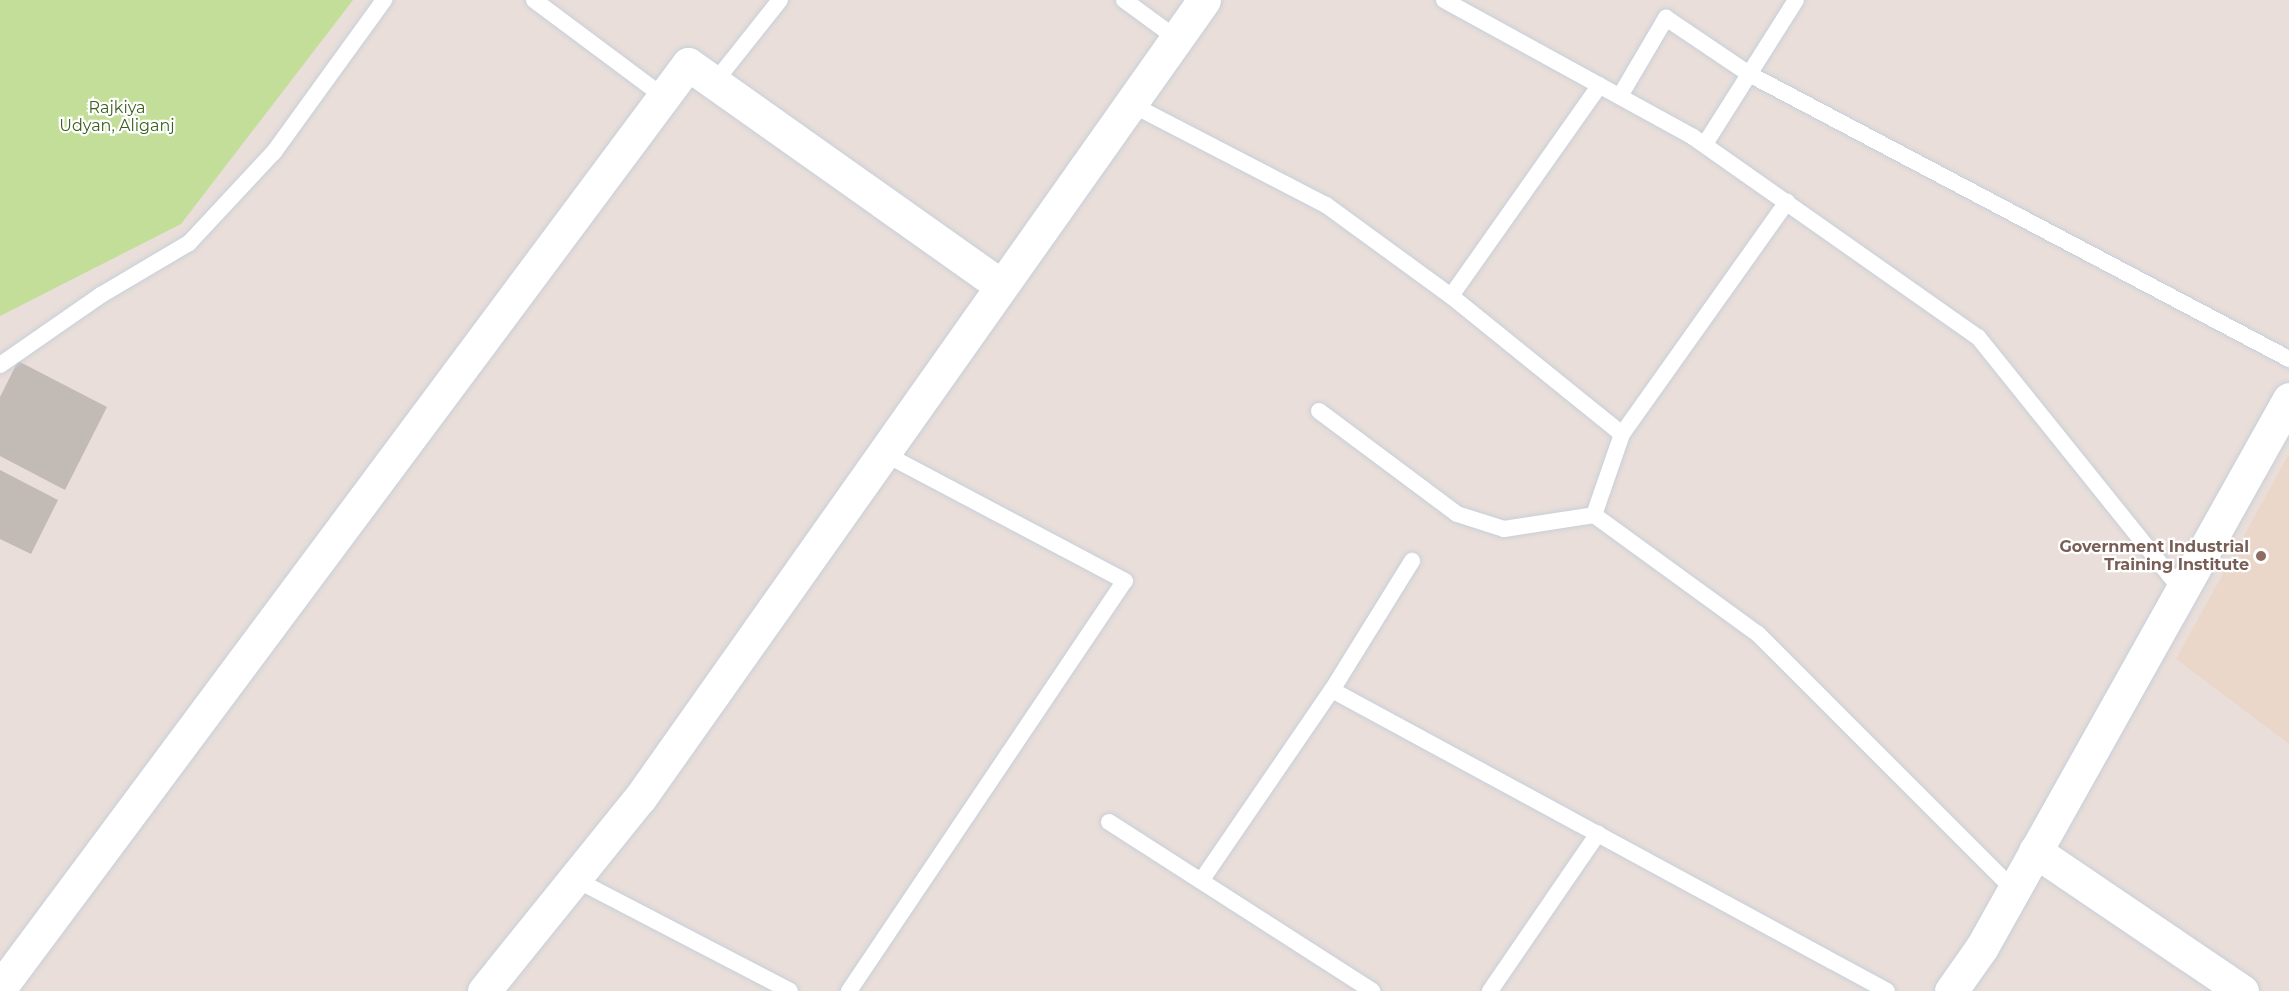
<!DOCTYPE html>
<style>
body{margin:0}
#map{position:relative;width:2289px;height:991px;overflow:hidden;background:#e9ded9;font-family:Montserrat,sans-serif}
div>[style]{position:absolute}
.education>*{inset:0;background:#ead7c9}
.green>*{inset:0;background:#c2de98}
.building>*{inset:0;background:#c1bab5}
.roads{filter:drop-shadow(0 0 2px #c7cfd9) drop-shadow(0 0 2px #c7cfd9)}
.lane>*{height:16px;margin:-8px;padding:0 8px;transform-origin:8px;border-radius:8px;background:#fff}
.street>*{height:33px;margin:-16.5px;padding:0 16.5px;transform-origin:16.5px;border-radius:16.5px;background:#fff}
.secondary>*{height:33px;margin:-16.5px;padding:0 16.5px;transform-origin:16.5px;border-radius:16.5px;background:#fff}
.dots>*{width:16px;height:16px;translate:-50% -50%;box-sizing:border-box;border:3px solid #fff;border-radius:50%}
span{translate:-50% -50%;white-space:nowrap;text-align:center;line-height:1.15;-webkit-text-stroke:4.5px #fff;paint-order:stroke}
.park-label{font-size:16px;color:#3b5f1d}
.education-label{font-size:16px;color:#785e54;font-weight:700}
.right{translate:-100% -50%;text-align:right}
</style>
<div id="map">
<div class="education">
<div style="clip-path:polygon(2289px 454px,2289px 744px,2176px 659px)"></div>
</div>
<div class="green">
<div style="clip-path:polygon(0 0,353px 0,181px 224px,0 316px)"></div>
</div>
<div class="building">
<div style="clip-path:polygon(18px 361px,107px 407px,65px 490px,0 456px,0 397px)"></div>
<div style="clip-path:polygon(0 470px,58px 500px,31px 554px,0 539px)"></div>
</div>
<div class="roads">
<div class="lane">
<div style="left:534px;top:0;width:162px;rotate:36.7deg"></div>
<div style="left:1124px;top:0;width:64px;rotate:36.2deg"></div>
<div style="left:1444px;top:0;width:284px;rotate:28.8deg"></div>
<div style="left:1693px;top:137px;width:348px;rotate:35.1deg"></div>
<div style="left:1978px;top:337px;width:326px;rotate:51.2deg"></div>
<div style="left:714px;top:83px;width:106px;rotate:-51.5deg"></div>
<div style="left:1620px;top:96px;width:91px;rotate:-59.5deg"></div>
<div style="left:1666px;top:18px;width:100px;rotate:34deg"></div>
<div style="left:1749px;top:74px;width:611px;rotate:27.82deg"></div>
<div style="left:1129px;top:103px;width:222px;rotate:27.4deg"></div>
<div style="left:1326px;top:205px;width:155px;rotate:36.1deg"></div>
<div style="left:1451px;top:296px;width:220px;rotate:38.9deg"></div>
<div style="left:1705px;top:144px;width:170px;rotate:-57.7deg"></div>
<div style="left:1451px;top:296px;width:258px;rotate:-54.8deg"></div>
<div style="left:0;top:365px;width:123px;rotate:-34.7deg"></div>
<div style="left:101px;top:295px;width:102px;rotate:-30.6deg"></div>
<div style="left:189px;top:243px;width:125px;rotate:-47deg"></div>
<div style="left:274px;top:152px;width:188px;rotate:-54.1deg"></div>
<div style="left:1319px;top:411px;width:172px;rotate:36.7deg"></div>
<div style="left:1457px;top:514px;width:49px;rotate:17.7deg"></div>
<div style="left:1504px;top:529px;width:91px;rotate:-8.8deg"></div>
<div style="left:1594px;top:515px;width:203px;rotate:36deg"></div>
<div style="left:1758px;top:634px;width:362px;rotate:45deg"></div>
<div style="left:1594px;top:515px;width:86px;rotate:-70.9deg"></div>
<div style="left:1622px;top:434px;width:285px;rotate:-54.6deg"></div>
<div style="left:1332px;top:690px;width:631px;rotate:28.47deg"></div>
<div style="left:1109px;top:822px;width:313px;rotate:32.7deg"></div>
<div style="left:575px;top:879px;width:242px;rotate:27.5deg"></div>
<div style="left:1201px;top:881px;width:232px;rotate:-55.6deg"></div>
<div style="left:1332px;top:690px;width:152px;rotate:-58.2deg"></div>
<div style="left:849px;top:991px;width:494px;rotate:-56.1deg"></div>
<div style="left:1125px;top:581px;width:276px;rotate:-152.1deg"></div>
<div style="left:1490px;top:991px;width:191px;rotate:-55.6deg"></div>
</div>
<div class="street">
<div style="left:2035px;top:851px;width:250px;rotate:34.1deg"></div>
<div style="left:0;top:988px;width:1152px;rotate:-53.33deg"></div>
<div style="left:688px;top:64px;width:382px;rotate:35.3deg"></div>
</div>
<div class="secondary">
<div style="left:484px;top:991px;width:248px;rotate:-51.1deg"></div>
<div style="left:640px;top:798px;width:977px;rotate:-54.75deg"></div>
<div style="left:1951px;top:991px;width:54px;rotate:-54.8deg"></div>
<div style="left:1982px;top:947px;width:628px;rotate:-60.74deg"></div>
</div>
</div>
<div class="dots">
<div style="left:2261px;top:556px;background:#8d6e63"></div>
</div>
<div class="park-label">
<span style="left:117px;top:117px">Rajkiya<br>Udyan, Aliganj</span>
</div>
<div class="education-label">
<span class="right" style="left:2249px;top:556px">Government Industrial<br>Training Institute</span>
</div>
</div>
